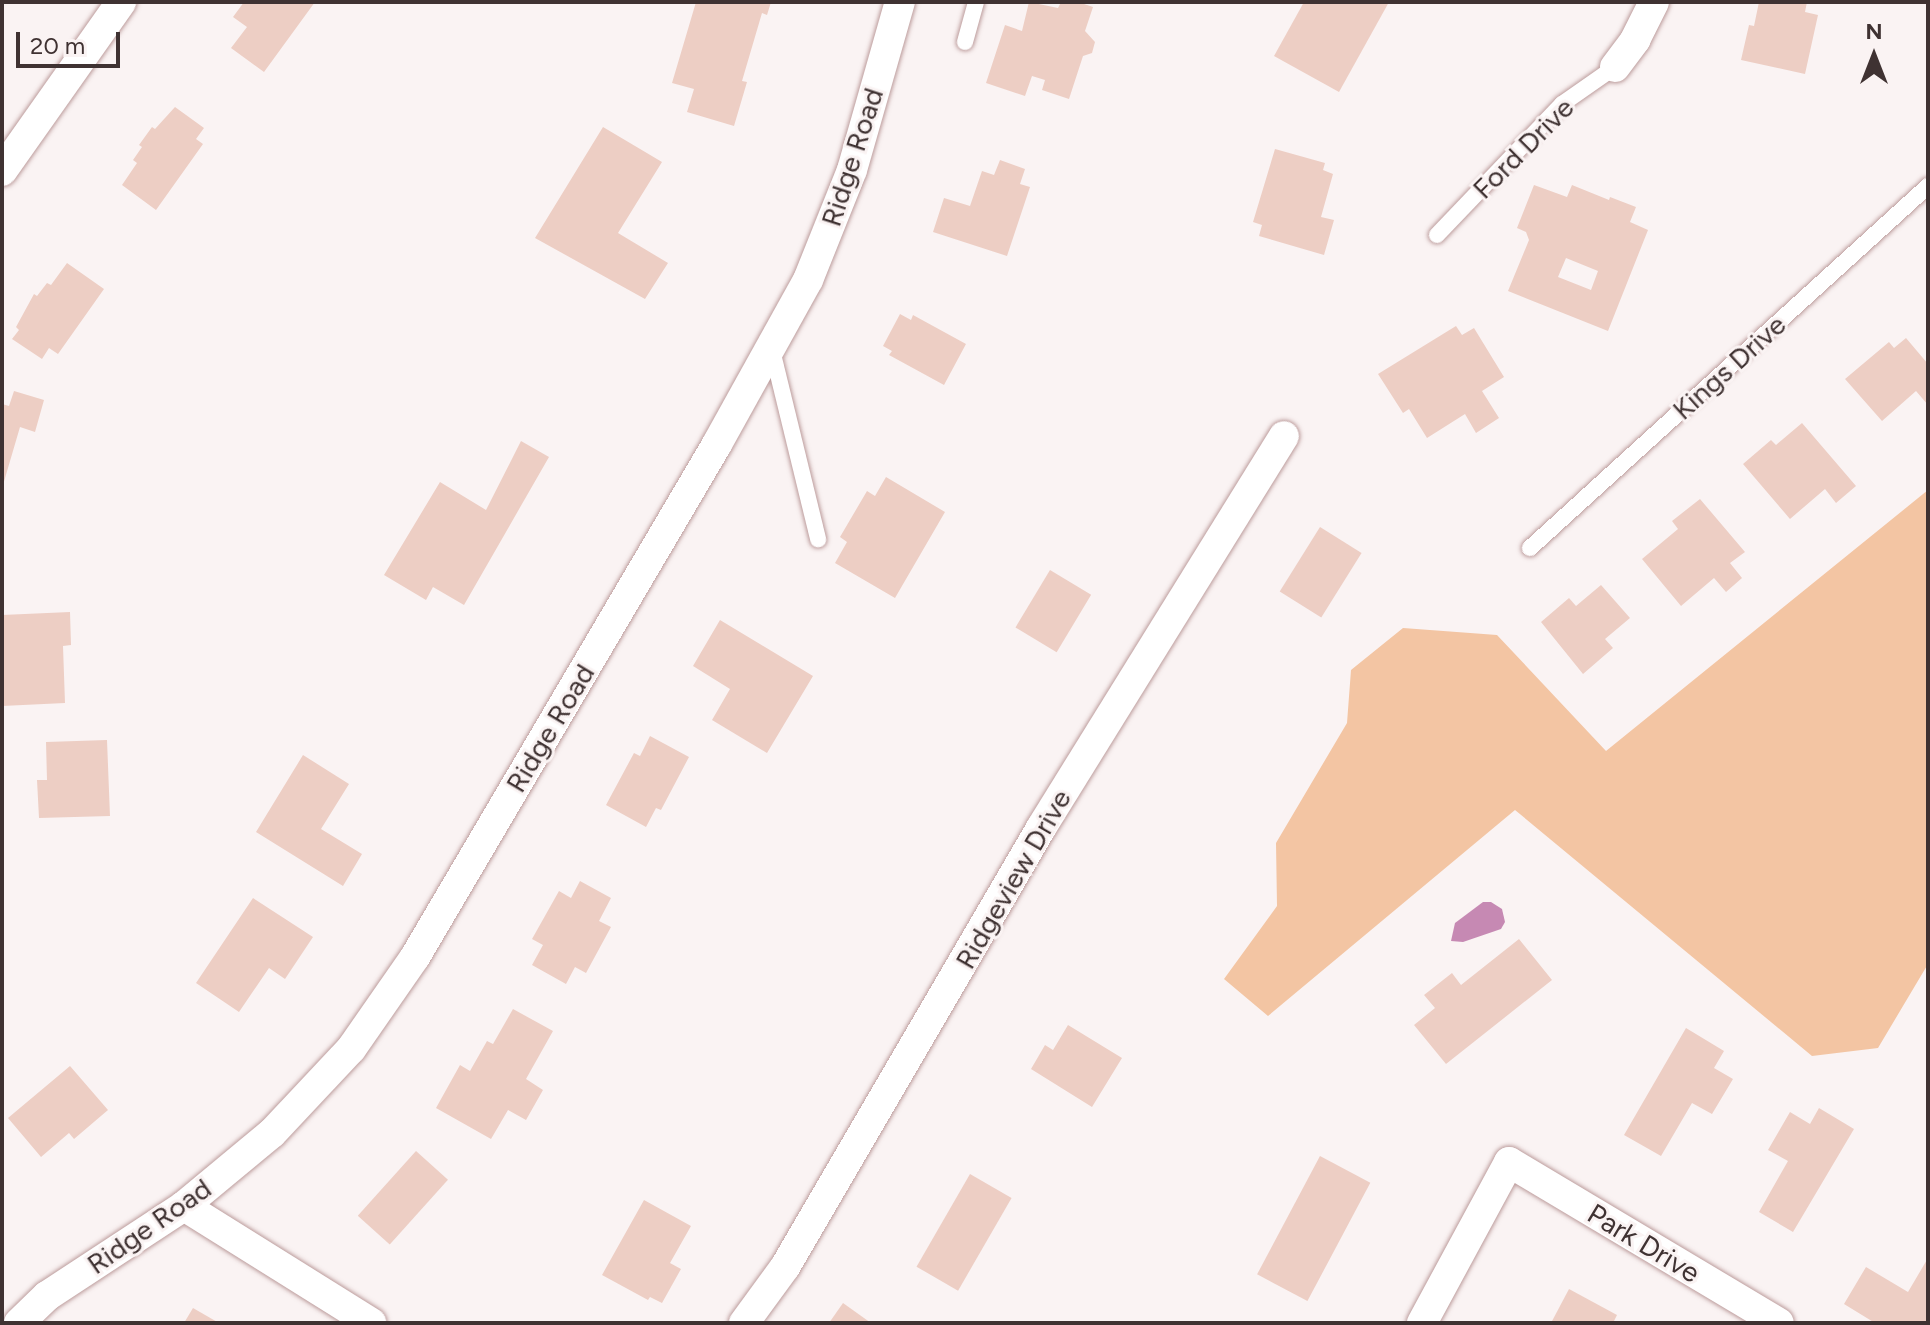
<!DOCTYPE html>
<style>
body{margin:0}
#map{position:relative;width:1930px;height:1325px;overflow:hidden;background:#faf3f3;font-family:Figtree,sans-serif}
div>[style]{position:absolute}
.green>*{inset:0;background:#f3c5a3}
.water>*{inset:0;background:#c689b3}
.building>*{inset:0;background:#edcec4;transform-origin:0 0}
.roads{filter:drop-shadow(0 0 2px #bc9c9c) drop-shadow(0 0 2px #bc9c9c)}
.service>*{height:16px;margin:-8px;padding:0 8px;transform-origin:8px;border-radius:8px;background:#fff}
.minor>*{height:30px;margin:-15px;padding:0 15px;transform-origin:15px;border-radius:15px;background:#fff}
span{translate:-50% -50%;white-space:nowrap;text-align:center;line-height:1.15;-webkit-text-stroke:6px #faf3f3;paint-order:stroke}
.street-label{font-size:28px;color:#3f3232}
.frame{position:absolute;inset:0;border:4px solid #3f3232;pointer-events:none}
.north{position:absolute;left:1834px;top:16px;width:80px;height:80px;-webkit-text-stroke:6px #faf3f3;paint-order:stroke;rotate:0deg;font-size:22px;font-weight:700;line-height:32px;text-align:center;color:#3f3232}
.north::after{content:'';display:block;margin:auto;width:28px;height:36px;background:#3f3232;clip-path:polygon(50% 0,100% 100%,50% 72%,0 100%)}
.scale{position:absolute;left:16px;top:32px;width:104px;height:36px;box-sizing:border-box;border:4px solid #3f3232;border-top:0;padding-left:10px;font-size:24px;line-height:28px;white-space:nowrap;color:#3f3232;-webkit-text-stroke:6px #faf3f3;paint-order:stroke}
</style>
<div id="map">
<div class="green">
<div style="clip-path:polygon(1928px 490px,1928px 964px,1878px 1048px,1812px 1056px,1515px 810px,1268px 1016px,1224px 979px,1277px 906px,1276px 843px,1347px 723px,1351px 670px,1403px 628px,1497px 635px,1606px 751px)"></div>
</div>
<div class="water">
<div style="clip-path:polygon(1483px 902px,1491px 902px,1502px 909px,1505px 922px,1501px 929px,1463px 942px,1451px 941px,1455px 923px)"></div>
</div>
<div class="building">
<div style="clip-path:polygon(244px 2px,315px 2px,264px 72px,231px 48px,247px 27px,233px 17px)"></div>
<div style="clip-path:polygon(696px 2px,771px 2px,767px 15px,762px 13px,742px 81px,747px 82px,734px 126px,687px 112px,694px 89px,672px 83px)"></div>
<div style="clip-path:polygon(1029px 2px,1058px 8px,1061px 2px,1078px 2px,1093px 7px,1085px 31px,1095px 42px,1092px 53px,1083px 56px,1069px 99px,1042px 90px,1045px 80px,1032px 76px,1025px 96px,986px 83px,1005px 25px,1022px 31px)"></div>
<div style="clip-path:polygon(1304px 2px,1389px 2px,1339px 92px,1274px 56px)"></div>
<div style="clip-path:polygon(1759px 2px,1807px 2px,1805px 12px,1818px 15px,1805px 74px,1741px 60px,1749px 25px,1754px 26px)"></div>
<div style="clip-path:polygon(175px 107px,204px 128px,196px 139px,203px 144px,156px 210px,122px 185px,137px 163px,133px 160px,142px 147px,139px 145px,152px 127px,155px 129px)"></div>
<div style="clip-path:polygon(603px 127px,662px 162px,618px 233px,668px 263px,645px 299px,535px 238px)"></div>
<div style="clip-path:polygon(1275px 149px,1325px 163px,1323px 170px,1333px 174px,1321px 217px,1334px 220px,1324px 255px,1259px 236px,1262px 225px,1253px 222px)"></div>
<div style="clip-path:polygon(1000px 160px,1025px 169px,1020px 184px,1030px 187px,1007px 256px,933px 232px,944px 198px,970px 206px,982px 171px,994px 175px)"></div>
<div style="clip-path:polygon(evenodd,1534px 185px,1567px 197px,1572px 185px,1609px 200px,1610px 197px,1636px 207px,1630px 222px,1648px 230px,1608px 331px,1508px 291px,1529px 240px,1526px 232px,1517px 228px,1534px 185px,1566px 258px,1598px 271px,1591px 290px,1558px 277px,1566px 258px)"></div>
<div style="clip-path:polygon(67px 263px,104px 289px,58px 354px,49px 348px,42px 359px,12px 339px,19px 330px,16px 327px,34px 294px,37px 296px,47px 283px,51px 285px)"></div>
<div style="clip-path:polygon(900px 314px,911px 320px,913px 315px,966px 344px,944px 385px,889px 355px,892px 351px,883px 346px)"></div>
<div style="clip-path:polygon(1456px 326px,1462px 335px,1474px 328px,1504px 377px,1482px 391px,1499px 418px,1476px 433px,1465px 414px,1427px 438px,1409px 409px,1403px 413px,1378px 374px)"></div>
<div style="clip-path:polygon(1906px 338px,1928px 364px,1928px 405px,1916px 391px,1882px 421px,1845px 379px,1889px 342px,1894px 348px)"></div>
<div style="clip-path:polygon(14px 391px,44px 400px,35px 432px,20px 427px,3px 485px,2px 404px,9px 406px)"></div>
<div style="clip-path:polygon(1802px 423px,1856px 486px,1836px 503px,1825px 489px,1790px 519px,1743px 464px,1771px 440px,1776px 445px)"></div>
<div style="clip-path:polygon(521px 441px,549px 457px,464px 605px,433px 587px,426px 600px,384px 575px,440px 482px,486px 510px)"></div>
<div style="clip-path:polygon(886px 477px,945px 512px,895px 598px,835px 563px,847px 542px,840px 537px,867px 491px,875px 496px)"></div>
<div style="clip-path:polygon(1700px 499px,1745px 552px,1730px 563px,1742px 578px,1726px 592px,1714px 578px,1681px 606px,1642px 559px,1678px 529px,1672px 521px)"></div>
<div style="left:1320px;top:527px;width:49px;height:76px;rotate:32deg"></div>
<div style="left:1050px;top:570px;width:48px;height:67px;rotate:31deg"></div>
<div style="clip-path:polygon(1601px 585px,1630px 618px,1605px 639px,1613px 648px,1583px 674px,1541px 622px,1569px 598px,1576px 606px)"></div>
<div style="clip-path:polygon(70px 612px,71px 645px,63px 646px,65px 703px,2px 706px,2px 615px)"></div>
<div style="clip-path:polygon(720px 620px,813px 676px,767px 753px,712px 720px,730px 689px,693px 666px)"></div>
<div style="clip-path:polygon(650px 736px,689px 757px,661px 810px,656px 808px,646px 827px,606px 805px,634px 753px,640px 756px)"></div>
<div style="clip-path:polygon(107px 740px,110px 816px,39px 818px,37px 780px,47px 780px,46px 742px)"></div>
<div style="clip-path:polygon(303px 755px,349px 784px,321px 829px,362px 854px,343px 886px,256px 832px)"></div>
<div style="clip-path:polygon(580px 881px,611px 898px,599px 921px,611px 927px,586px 973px,575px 967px,566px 984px,532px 965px,543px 945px,532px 939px,559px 891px,571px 898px)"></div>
<div style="clip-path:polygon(253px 898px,313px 937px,285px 979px,269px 968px,239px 1012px,196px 983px)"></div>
<div style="clip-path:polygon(1519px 939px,1552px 980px,1446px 1064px,1414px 1025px,1435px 1008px,1424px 995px,1452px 973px,1461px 985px)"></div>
<div style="clip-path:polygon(513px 1009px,553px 1031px,526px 1079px,543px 1090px,526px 1120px,508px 1110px,491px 1139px,436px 1108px,460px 1065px,470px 1071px,487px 1041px,493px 1044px)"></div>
<div style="clip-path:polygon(1068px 1025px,1122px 1058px,1092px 1107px,1031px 1069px,1045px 1045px,1053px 1050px)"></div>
<div style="clip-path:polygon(1686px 1028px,1724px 1051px,1714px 1068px,1733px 1079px,1712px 1114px,1692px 1103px,1661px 1156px,1624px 1135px)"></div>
<div style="clip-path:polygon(70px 1066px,108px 1110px,74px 1139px,69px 1133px,41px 1157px,8px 1118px)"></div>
<div style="clip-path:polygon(1819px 1108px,1854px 1129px,1793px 1232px,1759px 1212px,1788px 1161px,1768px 1150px,1790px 1112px,1810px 1124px)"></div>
<div style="left:416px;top:1151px;width:43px;height:87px;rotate:42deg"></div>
<div style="left:1320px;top:1156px;width:57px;height:134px;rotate:28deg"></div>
<div style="left:970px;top:1174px;width:48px;height:107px;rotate:30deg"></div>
<div style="clip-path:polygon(644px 1200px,691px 1226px,670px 1263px,681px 1269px,662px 1303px,650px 1297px,648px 1300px,602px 1275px)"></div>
<div style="clip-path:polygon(1928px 1258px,1928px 1323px,1875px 1323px,1844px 1304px,1866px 1267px,1908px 1292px)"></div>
<div style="clip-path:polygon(1569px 1289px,1617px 1315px,1613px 1323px,1551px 1323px)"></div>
<div style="clip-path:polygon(843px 1303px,871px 1323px,829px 1323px)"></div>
<div style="clip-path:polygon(193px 1308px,219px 1323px,184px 1323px)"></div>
</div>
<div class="roads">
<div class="service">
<div style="left:965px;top:42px;width:41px;rotate:-74.6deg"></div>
<div style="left:1437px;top:235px;width:181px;rotate:-46.3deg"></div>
<div style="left:1562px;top:104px;width:65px;rotate:-34.9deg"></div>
<div style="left:772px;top:350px;width:195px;rotate:76.3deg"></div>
<div style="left:1530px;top:548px;width:538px;rotate:-42.29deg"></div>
</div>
<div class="minor">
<div style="left:1615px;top:67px;width:34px;rotate:-53deg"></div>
<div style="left:1635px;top:40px;width:42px;rotate:-63.4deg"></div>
<div style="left:2px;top:171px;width:207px;rotate:-54.8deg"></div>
<div style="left:184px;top:1206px;width:221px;rotate:32deg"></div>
<div style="left:19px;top:1323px;width:39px;rotate:-44deg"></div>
<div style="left:47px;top:1296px;width:164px;rotate:-33.3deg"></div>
<div style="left:184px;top:1206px;width:114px;rotate:-39.7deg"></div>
<div style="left:272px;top:1133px;width:115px;rotate:-46.8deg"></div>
<div style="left:351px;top:1049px;width:112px;rotate:-55.2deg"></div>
<div style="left:415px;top:957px;width:595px;rotate:-59.51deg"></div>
<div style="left:717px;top:444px;width:188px;rotate:-61deg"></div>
<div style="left:808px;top:280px;width:118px;rotate:-68.2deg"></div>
<div style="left:852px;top:170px;width:175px;rotate:-74.1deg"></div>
<div style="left:744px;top:1323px;width:69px;rotate:-53.8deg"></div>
<div style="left:785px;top:1267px;width:508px;rotate:-59.75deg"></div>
<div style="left:1041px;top:828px;width:461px;rotate:-58.2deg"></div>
<div style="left:1422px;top:1323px;width:183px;rotate:-61.6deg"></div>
<div style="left:1509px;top:1162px;width:314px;rotate:30.8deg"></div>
</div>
</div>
<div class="street-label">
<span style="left:1523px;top:148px;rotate:-45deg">Ford Drive</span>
<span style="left:852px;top:157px;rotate:-72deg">Ridge Road</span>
<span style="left:1729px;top:367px;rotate:-42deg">Kings Drive</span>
<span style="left:550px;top:728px;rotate:-59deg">Ridge Road</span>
<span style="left:1013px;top:879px;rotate:-60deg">Ridgeview Drive</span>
<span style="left:149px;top:1226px;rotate:-35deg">Ridge Road</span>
<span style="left:1644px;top:1243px;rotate:31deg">Park Drive</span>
</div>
<div class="frame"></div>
<div class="north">N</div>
<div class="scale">20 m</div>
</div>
